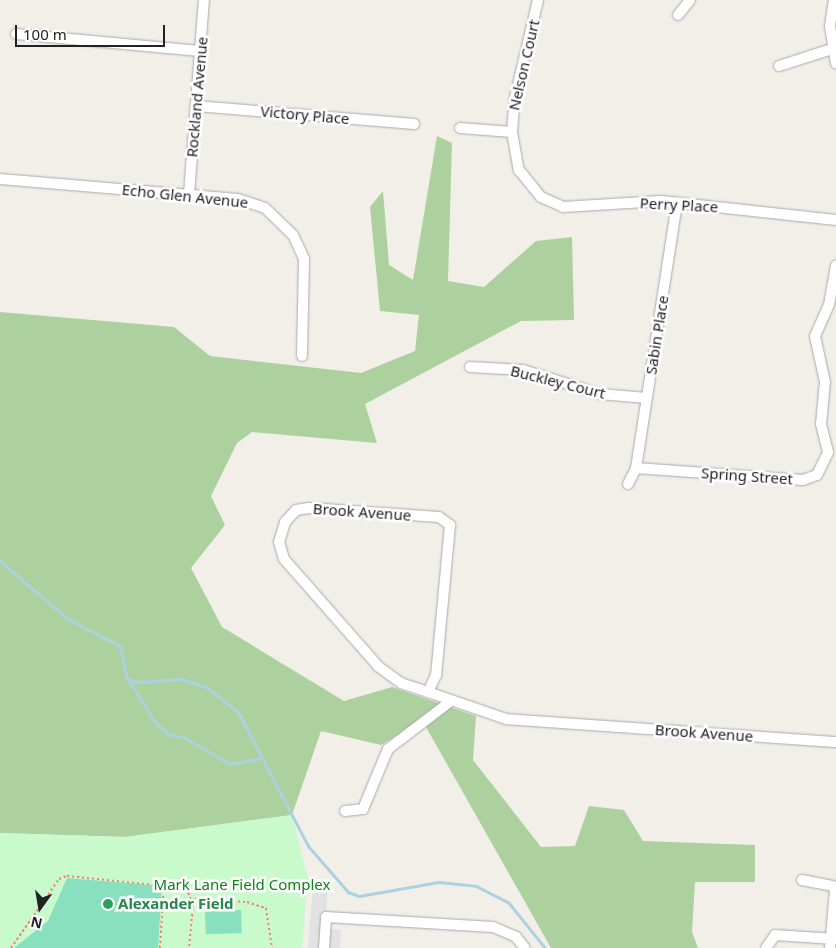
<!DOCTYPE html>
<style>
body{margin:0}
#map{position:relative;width:836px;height:948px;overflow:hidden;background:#f2efe9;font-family:"Noto Sans",sans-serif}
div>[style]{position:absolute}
.forest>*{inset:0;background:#add19e}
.park>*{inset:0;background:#c8facc}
.pitch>*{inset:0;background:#88e0be;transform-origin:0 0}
.parking>*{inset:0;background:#e2e2e2}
.stream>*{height:3px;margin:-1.5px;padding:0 1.5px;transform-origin:1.5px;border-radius:1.5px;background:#aad3df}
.path>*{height:2px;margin-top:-1px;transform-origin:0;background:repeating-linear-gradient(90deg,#fa8072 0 2.5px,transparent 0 5px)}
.roads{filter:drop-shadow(0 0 1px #a9a9a9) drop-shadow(0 0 1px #a9a9a9)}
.minor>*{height:10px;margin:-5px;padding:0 5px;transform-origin:5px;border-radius:5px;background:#fff}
.dots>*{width:14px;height:14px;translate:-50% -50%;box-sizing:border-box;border:2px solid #fff;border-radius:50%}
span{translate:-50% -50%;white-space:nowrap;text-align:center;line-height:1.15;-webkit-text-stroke:5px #fff;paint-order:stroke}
.street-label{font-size:15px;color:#222}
.park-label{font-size:15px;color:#0c8416}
.leisure-label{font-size:15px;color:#27864d;font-weight:700}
.left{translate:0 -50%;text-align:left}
.north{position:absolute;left:15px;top:883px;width:50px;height:50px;-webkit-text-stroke:4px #fff;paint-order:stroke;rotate:193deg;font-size:14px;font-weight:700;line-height:20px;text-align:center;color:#222}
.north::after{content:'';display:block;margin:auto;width:18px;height:22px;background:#222;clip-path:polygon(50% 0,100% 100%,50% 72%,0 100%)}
.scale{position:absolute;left:15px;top:25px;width:150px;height:22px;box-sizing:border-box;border:2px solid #222;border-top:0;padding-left:6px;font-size:15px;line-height:18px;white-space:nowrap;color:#222;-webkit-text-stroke:4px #fff;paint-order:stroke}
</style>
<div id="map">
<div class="forest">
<div style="clip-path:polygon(437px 136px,452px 143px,448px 281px,484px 287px,536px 241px,572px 237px,574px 320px,521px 321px,365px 404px,377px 443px,252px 432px,237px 443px,211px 496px,225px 525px,191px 568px,222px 627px,344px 701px,392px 687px,476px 716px,473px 760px,541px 847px,575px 846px,589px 806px,624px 810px,643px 841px,755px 845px,755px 882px,695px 882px,692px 932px,698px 948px,551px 948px,422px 720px,381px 745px,321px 731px,292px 815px,125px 837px,0 833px,0 312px,174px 327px,210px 356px,361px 373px,415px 351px,419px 315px,380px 311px,370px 207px,383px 191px,389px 265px,413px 280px)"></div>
</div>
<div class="park">
<div style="clip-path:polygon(292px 815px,308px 878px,302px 948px,0 948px,0 833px,125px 837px)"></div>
</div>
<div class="pitch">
<div style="clip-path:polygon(67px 878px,162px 886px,158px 948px,14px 948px,48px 921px)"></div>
<div style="left:241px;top:910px;width:23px;height:36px;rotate:88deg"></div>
</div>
<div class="parking">
<div style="clip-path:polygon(313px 885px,328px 886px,325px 928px,341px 930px,340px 948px,308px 948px)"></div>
</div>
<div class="stream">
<div style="left:0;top:561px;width:89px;rotate:40.5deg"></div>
<div style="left:68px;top:619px;width:59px;rotate:27.4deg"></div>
<div style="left:120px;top:646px;width:33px;rotate:78deg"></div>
<div style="left:127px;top:678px;width:11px;rotate:22deg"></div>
<div style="left:137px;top:682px;width:44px;rotate:-3.9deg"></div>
<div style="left:181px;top:679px;width:28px;rotate:18deg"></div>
<div style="left:208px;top:688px;width:38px;rotate:39deg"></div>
<div style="left:238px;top:712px;width:151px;rotate:62.4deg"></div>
<div style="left:308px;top:846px;width:61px;rotate:49deg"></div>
<div style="left:348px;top:892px;width:12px;rotate:20deg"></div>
<div style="left:359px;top:896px;width:81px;rotate:-9.9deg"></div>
<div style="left:439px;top:882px;width:37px;rotate:6deg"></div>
<div style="left:476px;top:886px;width:36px;rotate:27deg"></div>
<div style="left:508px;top:902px;width:59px;rotate:51.2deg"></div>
<div style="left:128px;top:679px;width:51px;rotate:57.9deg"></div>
<div style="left:155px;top:722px;width:18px;rotate:43deg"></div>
<div style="left:168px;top:734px;width:17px;rotate:13deg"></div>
<div style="left:185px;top:738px;width:52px;rotate:30deg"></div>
<div style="left:230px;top:764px;width:33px;rotate:-11deg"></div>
</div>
<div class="path">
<div style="left:193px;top:899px;width:54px;rotate:3.2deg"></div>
<div style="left:247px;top:902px;width:20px;rotate:18deg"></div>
<div style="left:266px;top:908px;width:40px;rotate:81.5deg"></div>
<div style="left:11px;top:948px;width:84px;rotate:-55.2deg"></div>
<div style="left:59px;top:879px;width:9px;rotate:-21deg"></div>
<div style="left:67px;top:876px;width:120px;rotate:5.8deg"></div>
<div style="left:186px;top:888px;width:17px;rotate:66deg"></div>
<div style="left:193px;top:904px;width:44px;rotate:95.2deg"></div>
<div style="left:160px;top:948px;width:65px;rotate:-86.5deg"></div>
</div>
<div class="roads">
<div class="minor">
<div style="left:538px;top:0;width:100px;rotate:103.3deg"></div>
<div style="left:515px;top:97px;width:35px;rotate:95deg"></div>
<div style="left:512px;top:132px;width:39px;rotate:80deg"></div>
<div style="left:519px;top:170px;width:35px;rotate:51deg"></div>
<div style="left:541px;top:197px;width:24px;rotate:24deg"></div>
<div style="left:563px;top:207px;width:98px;rotate:-3.5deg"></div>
<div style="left:661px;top:201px;width:176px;rotate:6.2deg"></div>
<div style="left:834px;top:0;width:26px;rotate:99deg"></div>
<div style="left:830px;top:26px;width:38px;rotate:81deg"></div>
<div style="left:678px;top:15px;width:19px;rotate:-51deg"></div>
<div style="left:16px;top:34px;width:185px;rotate:5.3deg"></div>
<div style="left:779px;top:66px;width:56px;rotate:-17.8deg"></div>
<div style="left:196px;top:106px;width:219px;rotate:4.7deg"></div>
<div style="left:460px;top:128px;width:52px;rotate:4.4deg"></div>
<div style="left:0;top:179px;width:239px;rotate:4.8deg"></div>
<div style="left:238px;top:199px;width:28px;rotate:18deg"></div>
<div style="left:265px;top:208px;width:39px;rotate:44deg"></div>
<div style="left:293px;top:235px;width:26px;rotate:65deg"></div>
<div style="left:304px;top:259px;width:97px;rotate:91.2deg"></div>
<div style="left:189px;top:194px;width:195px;rotate:-85.6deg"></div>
<div style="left:470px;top:367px;width:53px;rotate:3.2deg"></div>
<div style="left:523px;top:370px;width:81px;rotate:17.3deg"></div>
<div style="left:600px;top:394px;width:47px;rotate:4.9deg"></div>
<div style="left:636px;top:468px;width:167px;rotate:4.1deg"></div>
<div style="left:803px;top:480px;width:15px;rotate:-20deg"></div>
<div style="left:817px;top:475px;width:25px;rotate:-64deg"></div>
<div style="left:828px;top:452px;width:29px;rotate:-104deg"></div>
<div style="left:821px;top:424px;width:42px;rotate:-84.6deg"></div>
<div style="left:825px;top:382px;width:47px;rotate:-102.3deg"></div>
<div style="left:815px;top:336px;width:34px;rotate:-66deg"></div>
<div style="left:829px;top:305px;width:40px;rotate:-80deg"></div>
<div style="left:628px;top:484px;width:18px;rotate:-63deg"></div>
<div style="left:636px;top:468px;width:269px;rotate:-81.2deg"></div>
<div style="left:309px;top:508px;width:130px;rotate:4deg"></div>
<div style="left:439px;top:517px;width:14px;rotate:36deg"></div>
<div style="left:450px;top:525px;width:151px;rotate:95.3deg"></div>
<div style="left:436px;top:675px;width:19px;rotate:115deg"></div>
<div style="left:428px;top:692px;width:28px;rotate:-162deg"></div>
<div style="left:401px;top:683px;width:29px;rotate:-144deg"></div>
<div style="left:378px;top:666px;width:142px;rotate:-131.3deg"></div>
<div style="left:284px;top:559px;width:18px;rotate:-106deg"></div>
<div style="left:279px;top:542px;width:21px;rotate:-73deg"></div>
<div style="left:285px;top:522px;width:16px;rotate:-47deg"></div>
<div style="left:296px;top:510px;width:13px;rotate:-9deg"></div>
<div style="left:428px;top:692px;width:83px;rotate:19.1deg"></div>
<div style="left:506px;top:719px;width:331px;rotate:4deg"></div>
<div style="left:345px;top:811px;width:18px;rotate:-6deg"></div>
<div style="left:363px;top:809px;width:65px;rotate:-67.4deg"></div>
<div style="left:388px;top:749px;width:79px;rotate:-37.3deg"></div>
<div style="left:802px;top:880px;width:31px;rotate:11deg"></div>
<div style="left:832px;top:886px;width:5px;rotate:53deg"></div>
<div style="left:835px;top:890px;width:58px;rotate:94.9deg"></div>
<div style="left:324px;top:948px;width:31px;rotate:-86deg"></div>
<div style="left:326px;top:917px;width:167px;rotate:3.4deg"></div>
<div style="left:493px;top:927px;width:25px;rotate:23deg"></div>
<div style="left:516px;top:937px;width:14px;rotate:51deg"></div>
<div style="left:766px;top:948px;width:16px;rotate:-55deg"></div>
<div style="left:775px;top:935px;width:60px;rotate:3.8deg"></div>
</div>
</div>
<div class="dots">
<div style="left:108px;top:904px;background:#2e9e5b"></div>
</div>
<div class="street-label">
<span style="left:524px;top:65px;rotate:-77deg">Nelson Court</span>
<span style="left:197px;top:97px;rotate:-85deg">Rockland Avenue</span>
<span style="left:305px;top:115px;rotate:5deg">Victory Place</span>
<span style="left:185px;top:196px;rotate:6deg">Echo Glen Avenue</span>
<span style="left:679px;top:205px;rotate:3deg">Perry Place</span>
<span style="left:657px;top:335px;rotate:-81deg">Sabin Place</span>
<span style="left:558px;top:382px;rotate:14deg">Buckley Court</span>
<span style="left:747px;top:476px;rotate:4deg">Spring Street</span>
<span style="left:362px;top:512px;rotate:4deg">Brook Avenue</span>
<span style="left:704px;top:733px;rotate:4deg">Brook Avenue</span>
</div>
<div class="park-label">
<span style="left:242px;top:885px">Mark Lane Field Complex</span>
</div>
<div class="leisure-label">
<span class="left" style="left:118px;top:904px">Alexander Field</span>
</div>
<div class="north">N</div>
<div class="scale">100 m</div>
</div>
